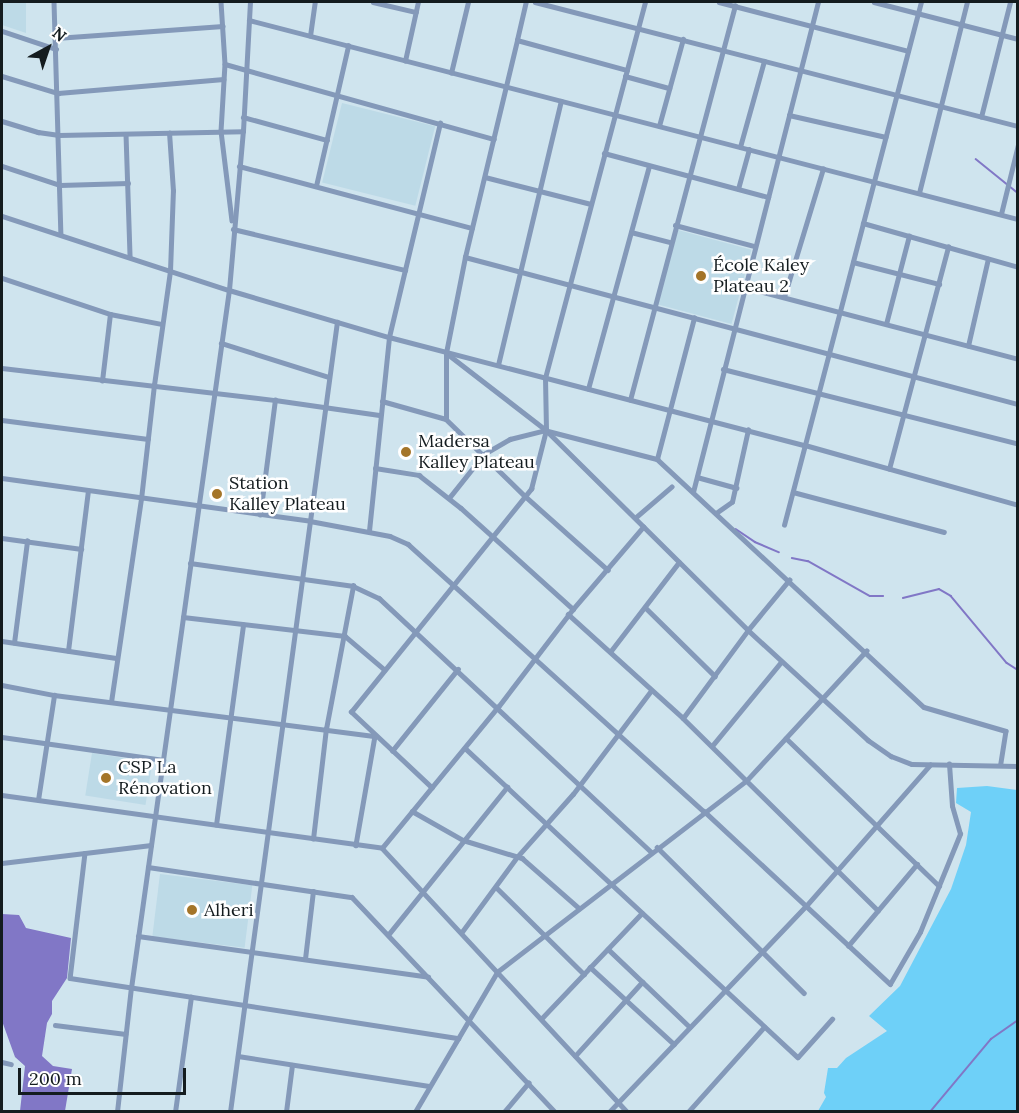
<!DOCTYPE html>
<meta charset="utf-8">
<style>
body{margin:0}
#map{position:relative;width:1019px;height:1113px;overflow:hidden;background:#cfe4ee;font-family:Lora,serif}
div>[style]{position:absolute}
.built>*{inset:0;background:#bddae7;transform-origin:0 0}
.green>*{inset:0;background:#6ed0f8}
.water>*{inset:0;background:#8177c6}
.stream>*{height:1.5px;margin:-0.75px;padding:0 0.75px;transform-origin:0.75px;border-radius:0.75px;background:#8177c6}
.minor>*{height:4.5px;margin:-2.25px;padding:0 2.25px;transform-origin:2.25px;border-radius:2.25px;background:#8499b9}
.dots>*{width:16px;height:16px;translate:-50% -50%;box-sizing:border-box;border:3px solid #fff;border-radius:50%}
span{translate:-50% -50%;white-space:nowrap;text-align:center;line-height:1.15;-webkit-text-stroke:5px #fff;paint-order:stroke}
.poi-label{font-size:18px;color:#141c1f}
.left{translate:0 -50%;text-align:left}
.frame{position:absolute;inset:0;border:3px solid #141c1f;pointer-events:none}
.north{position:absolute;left:18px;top:18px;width:60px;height:60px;-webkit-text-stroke:4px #fff;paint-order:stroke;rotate:40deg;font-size:16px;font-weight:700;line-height:24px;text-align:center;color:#141c1f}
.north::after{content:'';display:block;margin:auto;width:21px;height:27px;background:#141c1f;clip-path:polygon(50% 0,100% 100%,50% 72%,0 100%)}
.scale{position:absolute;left:18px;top:1068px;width:168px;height:27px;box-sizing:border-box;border:3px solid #141c1f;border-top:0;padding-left:8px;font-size:18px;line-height:21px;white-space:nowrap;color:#141c1f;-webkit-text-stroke:4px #fff;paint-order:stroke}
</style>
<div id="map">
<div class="built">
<div style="clip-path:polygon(2px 2px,26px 2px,26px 33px,2px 25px)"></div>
<div style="left:342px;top:103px;width:96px;height:82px;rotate:14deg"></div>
<div style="left:678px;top:230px;width:76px;height:77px;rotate:15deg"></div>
<div style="left:92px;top:753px;width:61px;height:43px;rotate:9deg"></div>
<div style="left:160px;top:874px;width:93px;height:63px;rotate:7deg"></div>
</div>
<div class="green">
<div style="clip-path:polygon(987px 786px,1017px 790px,1017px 1111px,818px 1111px,826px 1097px,824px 1093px,828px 1068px,837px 1068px,846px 1058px,887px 1031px,869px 1016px,900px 986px,951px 889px,966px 845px,971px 812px,956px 803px,957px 788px)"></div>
</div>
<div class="water">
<div style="clip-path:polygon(2px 914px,19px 915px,26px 928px,71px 938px,67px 978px,52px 1001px,52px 1014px,47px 1023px,42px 1056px,53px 1066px,72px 1069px,65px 1111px,20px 1111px,25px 1066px,15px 1057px,2px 1021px)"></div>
</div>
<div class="stream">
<div style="left:976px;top:159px;width:54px;rotate:39deg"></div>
<div style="left:736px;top:529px;width:23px;rotate:34deg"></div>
<div style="left:755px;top:542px;width:26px;rotate:23deg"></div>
<div style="left:792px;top:558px;width:16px;rotate:11deg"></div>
<div style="left:808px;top:561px;width:71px;rotate:29.4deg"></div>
<div style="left:870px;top:596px;width:13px"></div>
<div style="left:903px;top:598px;width:37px;rotate:-14deg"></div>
<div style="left:939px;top:589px;width:14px;rotate:30deg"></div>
<div style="left:951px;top:596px;width:87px;rotate:50.1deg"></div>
<div style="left:1007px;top:663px;width:13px;rotate:32deg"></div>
<div style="left:930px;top:1112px;width:95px;rotate:-50.1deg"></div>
<div style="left:991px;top:1039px;width:33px;rotate:-35deg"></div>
</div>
<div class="minor">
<div style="left:54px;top:2px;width:232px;rotate:88.3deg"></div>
<div style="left:221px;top:2px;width:62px;rotate:86.3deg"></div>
<div style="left:225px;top:64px;width:67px;rotate:93.4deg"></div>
<div style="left:221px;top:131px;width:90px;rotate:83deg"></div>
<div style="left:373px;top:2px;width:44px;rotate:13.1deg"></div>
<div style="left:535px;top:2px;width:499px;rotate:14.4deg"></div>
<div style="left:719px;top:2px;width:195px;rotate:14.5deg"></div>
<div style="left:874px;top:2px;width:149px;rotate:14.4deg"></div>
<div style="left:249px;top:20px;width:794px;rotate:14.51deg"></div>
<div style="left:2px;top:31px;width:57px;rotate:18.4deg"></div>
<div style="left:310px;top:36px;width:34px;rotate:-82deg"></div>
<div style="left:56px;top:38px;width:167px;rotate:-4.1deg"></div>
<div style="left:517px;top:40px;width:39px;rotate:-77deg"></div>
<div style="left:405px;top:61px;width:60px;rotate:-77.6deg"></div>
<div style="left:225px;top:64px;width:279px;rotate:15.6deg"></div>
<div style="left:451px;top:73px;width:73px;rotate:-76.5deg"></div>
<div style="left:2px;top:76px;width:59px;rotate:16.9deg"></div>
<div style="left:58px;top:93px;width:166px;rotate:-4.8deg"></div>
<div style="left:625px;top:76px;width:46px;rotate:15.3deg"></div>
<div style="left:789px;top:115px;width:99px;rotate:12.8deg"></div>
<div style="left:243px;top:117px;width:87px;rotate:15.3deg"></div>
<div style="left:981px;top:117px;width:119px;rotate:-75.8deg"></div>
<div style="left:2px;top:121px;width:38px;rotate:17deg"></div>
<div style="left:38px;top:132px;width:21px;rotate:8deg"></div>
<div style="left:59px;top:135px;width:184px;rotate:-1.2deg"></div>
<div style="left:659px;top:126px;width:90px;rotate:-74.6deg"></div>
<div style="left:126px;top:134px;width:123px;rotate:88.1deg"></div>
<div style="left:740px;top:147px;width:89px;rotate:-74.4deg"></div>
<div style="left:604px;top:153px;width:170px;rotate:15deg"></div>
<div style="left:2px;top:166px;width:61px;rotate:18.1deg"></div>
<div style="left:60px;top:185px;width:68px;rotate:-1.7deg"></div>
<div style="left:239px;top:166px;width:241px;rotate:14.9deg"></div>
<div style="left:485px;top:177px;width:109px;rotate:14.3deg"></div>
<div style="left:316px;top:186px;width:144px;rotate:-77.1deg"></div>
<div style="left:738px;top:189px;width:41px;rotate:-74.6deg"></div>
<div style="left:919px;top:193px;width:197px;rotate:-75.9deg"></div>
<div style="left:1001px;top:214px;width:71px;rotate:-76.2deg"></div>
<div style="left:2px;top:216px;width:239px;rotate:18.1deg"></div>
<div style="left:229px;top:290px;width:167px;rotate:16.4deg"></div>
<div style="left:389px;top:337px;width:430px;rotate:14.6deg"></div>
<div style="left:805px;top:445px;width:221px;rotate:15.7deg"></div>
<div style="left:863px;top:223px;width:161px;rotate:15.8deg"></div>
<div style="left:675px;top:225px;width:82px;rotate:14.9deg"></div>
<div style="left:233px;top:229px;width:177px;rotate:13.4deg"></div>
<div style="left:631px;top:232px;width:40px;rotate:14.4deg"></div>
<div style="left:465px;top:257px;width:572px;rotate:14.89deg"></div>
<div style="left:853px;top:262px;width:89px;rotate:14.3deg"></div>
<div style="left:2px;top:278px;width:114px;rotate:18.4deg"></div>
<div style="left:110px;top:314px;width:53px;rotate:10.9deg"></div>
<div style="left:744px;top:287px;width:283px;rotate:14.7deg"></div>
<div style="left:784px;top:297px;width:134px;rotate:-73.1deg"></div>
<div style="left:886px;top:324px;width:91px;rotate:-75.4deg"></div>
<div style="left:221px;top:343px;width:113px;rotate:17.5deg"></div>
<div style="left:968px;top:346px;width:89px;rotate:-77.1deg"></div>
<div style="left:449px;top:355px;width:123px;rotate:37.7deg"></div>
<div style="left:546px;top:430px;width:284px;rotate:44.7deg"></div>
<div style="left:748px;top:630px;width:163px;rotate:42.5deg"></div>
<div style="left:868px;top:740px;width:28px;rotate:35deg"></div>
<div style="left:891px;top:756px;width:22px;rotate:21deg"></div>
<div style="left:912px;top:764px;width:106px;rotate:1.1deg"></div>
<div style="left:498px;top:365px;width:271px;rotate:-76.6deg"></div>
<div style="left:2px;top:368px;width:275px;rotate:6.7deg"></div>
<div style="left:275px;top:400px;width:105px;rotate:8.2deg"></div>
<div style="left:723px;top:369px;width:302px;rotate:14.2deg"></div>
<div style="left:102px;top:381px;width:67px;rotate:-83.2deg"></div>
<div style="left:588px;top:389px;width:231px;rotate:-74.7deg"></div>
<div style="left:630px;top:400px;width:408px;rotate:-75.1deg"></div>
<div style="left:382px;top:401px;width:66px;rotate:15.7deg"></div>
<div style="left:446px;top:419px;width:110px;rotate:44.3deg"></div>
<div style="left:525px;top:496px;width:111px;rotate:41.7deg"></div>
<div style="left:446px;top:419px;width:66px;rotate:-90deg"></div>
<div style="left:446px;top:353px;width:98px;rotate:-78.8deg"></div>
<div style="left:465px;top:257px;width:223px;rotate:-76.5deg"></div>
<div style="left:517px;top:40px;width:114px;rotate:15.3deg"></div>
<div style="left:2px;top:420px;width:147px;rotate:7.4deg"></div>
<div style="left:548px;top:431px;width:113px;rotate:14.4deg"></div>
<div style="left:657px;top:459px;width:364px;rotate:42.9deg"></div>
<div style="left:924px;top:707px;width:85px;rotate:16.3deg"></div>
<div style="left:1006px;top:731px;width:33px;rotate:99deg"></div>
<div style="left:657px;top:459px;width:146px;rotate:-75.3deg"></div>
<div style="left:375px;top:468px;width:45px;rotate:9deg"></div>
<div style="left:419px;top:475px;width:53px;rotate:38.2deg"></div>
<div style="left:461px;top:508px;width:151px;rotate:42deg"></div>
<div style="left:889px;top:469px;width:230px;rotate:-75.1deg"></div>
<div style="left:697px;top:477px;width:41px;rotate:15.4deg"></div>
<div style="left:2px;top:478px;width:311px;rotate:7.9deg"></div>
<div style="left:310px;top:521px;width:81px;rotate:10.6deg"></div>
<div style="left:390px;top:536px;width:20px;rotate:24deg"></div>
<div style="left:408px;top:544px;width:399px;rotate:42.1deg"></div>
<div style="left:704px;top:811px;width:254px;rotate:42.9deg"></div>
<div style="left:890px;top:984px;width:60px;rotate:-60deg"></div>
<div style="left:920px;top:932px;width:106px;rotate:-67.8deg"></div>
<div style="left:960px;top:834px;width:29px;rotate:-106deg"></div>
<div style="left:952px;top:806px;width:42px;rotate:-94.1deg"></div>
<div style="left:693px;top:492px;width:506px;rotate:-75.69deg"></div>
<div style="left:793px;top:492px;width:156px;rotate:14.8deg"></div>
<div style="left:449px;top:498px;width:56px;rotate:-51.5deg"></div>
<div style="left:484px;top:454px;width:30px;rotate:-30deg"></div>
<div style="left:510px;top:439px;width:37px;rotate:-14deg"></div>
<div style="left:546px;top:430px;width:52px;rotate:-91.1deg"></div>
<div style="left:545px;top:378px;width:389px;rotate:-75.1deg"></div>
<div style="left:716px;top:513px;width:19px;rotate:-35deg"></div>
<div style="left:732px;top:502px;width:74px;rotate:-77.5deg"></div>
<div style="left:260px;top:515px;width:116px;rotate:-82.6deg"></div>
<div style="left:635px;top:518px;width:48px;rotate:-40.7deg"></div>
<div style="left:784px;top:525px;width:541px;rotate:-75.32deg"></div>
<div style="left:369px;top:531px;width:195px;rotate:-84.1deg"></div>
<div style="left:389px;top:337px;width:220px;rotate:-76.6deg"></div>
<div style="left:2px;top:538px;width:80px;rotate:7.9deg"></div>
<div style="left:190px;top:563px;width:165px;rotate:8deg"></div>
<div style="left:353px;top:586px;width:29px;rotate:25deg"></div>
<div style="left:379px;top:598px;width:372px;rotate:43deg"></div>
<div style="left:646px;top:608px;width:97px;rotate:44.6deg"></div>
<div style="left:568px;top:614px;width:155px;rotate:42.1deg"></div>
<div style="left:683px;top:718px;width:274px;rotate:44.6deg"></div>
<div style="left:183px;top:617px;width:163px;rotate:6.7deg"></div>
<div style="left:345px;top:636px;width:52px;rotate:40.4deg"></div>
<div style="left:2px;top:641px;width:115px;rotate:8.5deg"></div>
<div style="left:14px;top:643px;width:103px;rotate:-82.7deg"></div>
<div style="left:68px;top:651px;width:161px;rotate:-82.9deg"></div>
<div style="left:610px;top:652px;width:113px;rotate:-52.5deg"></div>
<div style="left:2px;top:685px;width:53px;rotate:10.9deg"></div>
<div style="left:54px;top:695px;width:324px;rotate:7.3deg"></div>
<div style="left:375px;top:736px;width:111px;rotate:99.9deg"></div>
<div style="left:111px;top:702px;width:205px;rotate:-81.6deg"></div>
<div style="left:141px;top:499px;width:115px;rotate:-83.5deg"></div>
<div style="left:154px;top:385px;width:115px;rotate:-82deg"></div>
<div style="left:170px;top:271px;width:80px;rotate:-87.9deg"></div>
<div style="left:173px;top:191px;width:58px;rotate:-93.9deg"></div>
<div style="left:683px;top:718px;width:109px;rotate:-53.5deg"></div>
<div style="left:748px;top:630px;width:65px;rotate:-50.6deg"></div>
<div style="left:2px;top:737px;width:163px;rotate:8.1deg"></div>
<div style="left:786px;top:738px;width:213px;rotate:44deg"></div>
<div style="left:712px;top:746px;width:109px;rotate:-50.6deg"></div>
<div style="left:465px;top:748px;width:454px;rotate:42.9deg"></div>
<div style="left:798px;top:1057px;width:51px;rotate:-48.2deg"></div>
<div style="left:392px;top:751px;width:105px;rotate:-51.2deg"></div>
<div style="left:432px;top:788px;width:111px;rotate:-136.8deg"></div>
<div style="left:351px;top:712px;width:287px;rotate:-51.1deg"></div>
<div style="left:531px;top:489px;width:61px;rotate:-75.7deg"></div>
<div style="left:2px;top:795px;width:384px;rotate:7.9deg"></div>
<div style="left:382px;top:848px;width:360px;rotate:47.1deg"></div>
<div style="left:38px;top:800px;width:106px;rotate:-81.3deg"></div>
<div style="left:412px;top:811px;width:59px;rotate:29.6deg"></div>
<div style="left:463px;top:840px;width:62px;rotate:17deg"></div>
<div style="left:522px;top:858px;width:76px;rotate:41.3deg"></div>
<div style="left:216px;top:825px;width:202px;rotate:-82.3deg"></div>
<div style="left:313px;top:839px;width:111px;rotate:-83.3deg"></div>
<div style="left:326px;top:729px;width:146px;rotate:-79.3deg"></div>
<div style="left:657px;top:847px;width:207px;rotate:44.8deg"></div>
<div style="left:382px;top:848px;width:183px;rotate:-50.6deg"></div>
<div style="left:498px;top:707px;width:123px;rotate:-52.6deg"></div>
<div style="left:573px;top:609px;width:108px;rotate:-49.5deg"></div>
<div style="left:85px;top:853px;width:126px;rotate:96.8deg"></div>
<div style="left:70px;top:978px;width:393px;rotate:8.8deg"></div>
<div style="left:2px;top:863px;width:150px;rotate:-6.9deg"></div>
<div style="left:148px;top:867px;width:206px;rotate:8.4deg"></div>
<div style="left:352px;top:897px;width:296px;rotate:46.6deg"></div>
<div style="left:496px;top:887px;width:124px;rotate:44.7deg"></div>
<div style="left:461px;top:933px;width:94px;rotate:-53.6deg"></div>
<div style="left:517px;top:857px;width:84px;rotate:-48.4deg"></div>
<div style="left:573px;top:794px;width:129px;rotate:-52.9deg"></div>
<div style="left:388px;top:935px;width:190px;rotate:-51.2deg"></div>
<div style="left:138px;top:936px;width:293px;rotate:8deg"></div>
<div style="left:848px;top:946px;width:107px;rotate:-49.9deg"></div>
<div style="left:608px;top:949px;width:113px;rotate:43.6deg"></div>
<div style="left:305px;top:959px;width:68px;rotate:-83.3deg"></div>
<div style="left:590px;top:967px;width:114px;rotate:42.5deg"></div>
<div style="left:541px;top:1019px;width:146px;rotate:-46.4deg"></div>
<div style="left:55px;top:1025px;width:71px;rotate:7.3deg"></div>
<div style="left:238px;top:1056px;width:193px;rotate:8.9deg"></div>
<div style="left:575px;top:1056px;width:100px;rotate:-47.8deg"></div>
<div style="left:2px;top:1062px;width:9px;rotate:13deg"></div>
<div style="left:117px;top:1112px;width:125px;rotate:-83.6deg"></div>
<div style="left:131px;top:988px;width:705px;rotate:-82.01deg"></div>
<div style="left:229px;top:290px;width:160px;rotate:-85deg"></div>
<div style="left:243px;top:131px;width:129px;rotate:-86.9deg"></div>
<div style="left:175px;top:1112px;width:116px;rotate:-82.1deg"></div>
<div style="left:230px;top:1112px;width:797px;rotate:-82.29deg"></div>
<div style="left:286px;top:1112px;width:47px;rotate:-82.7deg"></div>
<div style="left:415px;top:1112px;width:162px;rotate:-59.6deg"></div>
<div style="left:497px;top:972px;width:315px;rotate:-37.5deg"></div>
<div style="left:747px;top:780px;width:176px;rotate:-47.3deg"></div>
<div style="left:504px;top:1112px;width:38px;rotate:-50deg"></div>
<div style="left:609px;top:1112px;width:285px;rotate:-46.3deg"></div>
<div style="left:806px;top:906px;width:188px;rotate:-48.7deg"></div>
<div style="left:688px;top:1112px;width:114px;rotate:-48.2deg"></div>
</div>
<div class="dots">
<div style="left:701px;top:276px;background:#a47529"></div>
<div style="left:406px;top:452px;background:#a47529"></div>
<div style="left:217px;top:494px;background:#a47529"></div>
<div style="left:106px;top:778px;background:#a47529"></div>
<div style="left:192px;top:910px;background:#a47529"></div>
</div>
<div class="poi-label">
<span class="left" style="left:713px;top:276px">École Kaley<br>Plateau 2</span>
<span class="left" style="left:418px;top:452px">Madersa<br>Kalley Plateau</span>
<span class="left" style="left:229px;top:494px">Station<br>Kalley Plateau</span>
<span class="left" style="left:118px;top:778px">CSP La<br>Rénovation</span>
<span class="left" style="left:204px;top:910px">Alheri</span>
</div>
<div class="frame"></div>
<div class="north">N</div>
<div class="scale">200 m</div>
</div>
